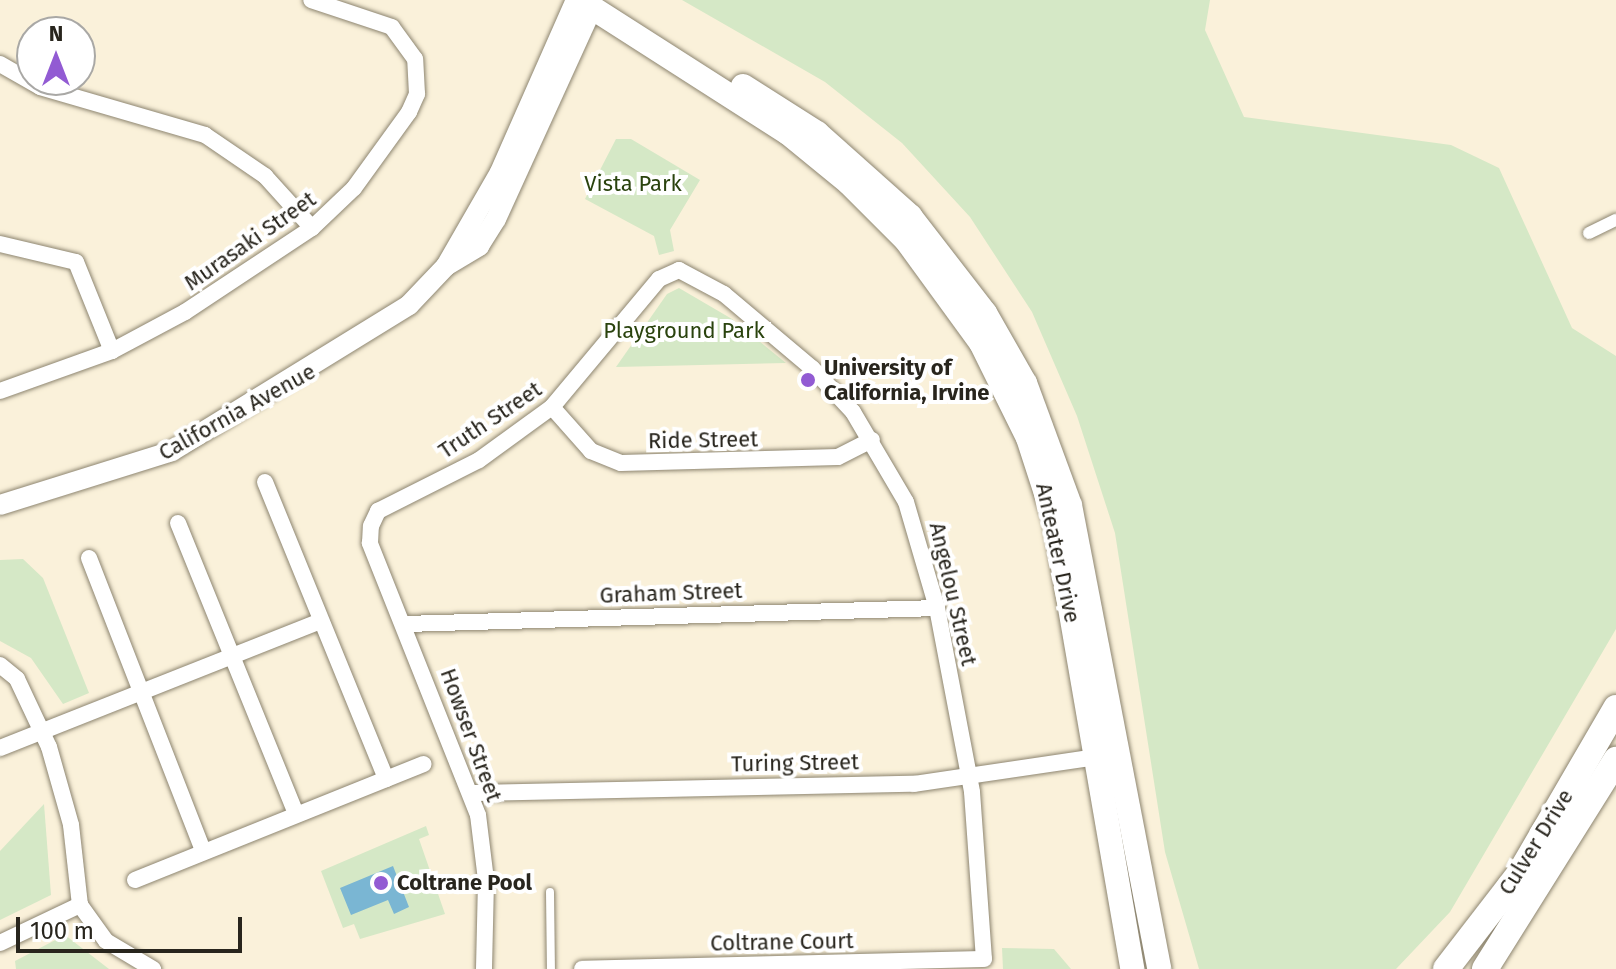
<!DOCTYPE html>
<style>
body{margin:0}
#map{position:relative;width:1616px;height:969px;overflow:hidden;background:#faf1da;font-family:"Fira Sans",sans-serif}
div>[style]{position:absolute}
.green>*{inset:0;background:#d5e8c6}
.water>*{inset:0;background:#7ab6d3}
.roads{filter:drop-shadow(0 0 2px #8d8570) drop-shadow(0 0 2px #8d8570)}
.service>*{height:8px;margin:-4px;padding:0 4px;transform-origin:4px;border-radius:4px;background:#fff}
.pedestrian>*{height:12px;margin:-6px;padding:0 6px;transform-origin:6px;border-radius:6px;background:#fff}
.minor>*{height:16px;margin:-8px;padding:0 8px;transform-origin:8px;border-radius:8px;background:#fff}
.tertiary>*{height:20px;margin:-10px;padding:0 10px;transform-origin:10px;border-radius:10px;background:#fff}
.secondary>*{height:24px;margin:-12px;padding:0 12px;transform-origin:12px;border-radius:12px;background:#fff}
.primary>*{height:26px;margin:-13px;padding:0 13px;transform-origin:13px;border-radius:13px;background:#fff}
.dots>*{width:22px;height:22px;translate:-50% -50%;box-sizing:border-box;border:4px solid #fff;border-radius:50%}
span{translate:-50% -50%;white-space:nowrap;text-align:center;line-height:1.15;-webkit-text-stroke:8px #fff;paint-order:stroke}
.park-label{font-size:22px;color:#2a430e}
.street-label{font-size:22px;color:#28251d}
.poi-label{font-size:22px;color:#28251d;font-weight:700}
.left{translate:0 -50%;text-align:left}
.north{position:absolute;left:16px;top:16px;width:80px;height:80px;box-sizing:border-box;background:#fff;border:2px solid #a9a8a5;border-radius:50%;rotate:0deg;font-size:22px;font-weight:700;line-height:32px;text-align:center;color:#28251d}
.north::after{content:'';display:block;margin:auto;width:28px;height:36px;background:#925bd3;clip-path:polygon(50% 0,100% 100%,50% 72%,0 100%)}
.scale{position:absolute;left:16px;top:917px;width:226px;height:36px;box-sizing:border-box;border:4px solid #28251d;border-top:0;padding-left:10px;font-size:24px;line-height:28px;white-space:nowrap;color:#28251d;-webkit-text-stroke:6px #fff;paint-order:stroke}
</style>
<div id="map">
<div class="green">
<div style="clip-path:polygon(682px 0,1210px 0,1205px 30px,1244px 117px,1451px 145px,1499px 168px,1572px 328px,1616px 356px,1616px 629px,1450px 912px,1396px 969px,1199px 969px,1165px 852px,1115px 533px,1077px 416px,1032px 312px,970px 217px,902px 143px,825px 82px)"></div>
<div style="clip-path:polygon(616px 139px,631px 139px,700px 180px,670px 230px,674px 251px,659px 255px,654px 236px,585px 199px)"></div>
<div style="clip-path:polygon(679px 288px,732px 319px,786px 363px,616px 367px,667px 294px)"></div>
<div style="clip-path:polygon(23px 559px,43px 578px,89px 693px,63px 704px,31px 658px,0 641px,0 560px)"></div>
<div style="clip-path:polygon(44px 804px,51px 895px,0 920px,0 851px)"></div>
<div style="clip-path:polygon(426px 826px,429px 835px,419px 839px,445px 914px,360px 939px,354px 924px,343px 928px,321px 871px)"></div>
<div style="clip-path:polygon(65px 935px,109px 969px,16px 969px,15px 961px)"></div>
<div style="clip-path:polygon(1002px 948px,1054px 949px,1071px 969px,1003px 969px)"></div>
</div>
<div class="water">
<div style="clip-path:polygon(393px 866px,409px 907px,394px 914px,388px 900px,351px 915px,340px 888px)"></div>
</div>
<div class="roads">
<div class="service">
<div style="left:550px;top:892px;width:77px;rotate:89.3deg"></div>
</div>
<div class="pedestrian">
<div style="left:1589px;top:233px;width:30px;rotate:-26deg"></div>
</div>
<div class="minor">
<div style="left:0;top:64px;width:46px;rotate:29.9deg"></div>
<div style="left:40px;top:87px;width:172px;rotate:16.2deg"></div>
<div style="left:205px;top:135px;width:73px;rotate:34.3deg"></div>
<div style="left:265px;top:176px;width:70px;rotate:47.9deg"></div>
<div style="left:0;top:244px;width:78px;rotate:13.3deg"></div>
<div style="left:76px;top:262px;width:96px;rotate:68deg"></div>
<div style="left:0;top:391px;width:119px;rotate:-19.7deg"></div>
<div style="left:112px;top:351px;width:83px;rotate:-28.1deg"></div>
<div style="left:185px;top:312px;width:152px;rotate:-33.5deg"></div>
<div style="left:312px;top:228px;width:58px;rotate:-43.6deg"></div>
<div style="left:354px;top:188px;width:94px;rotate:-54.1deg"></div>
<div style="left:409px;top:112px;width:20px;rotate:-66deg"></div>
<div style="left:417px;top:94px;width:35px;rotate:-93deg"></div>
<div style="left:415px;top:59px;width:39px;rotate:-126deg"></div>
<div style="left:392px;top:27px;width:85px;rotate:-161.6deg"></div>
<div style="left:552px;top:407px;width:59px;rotate:48.4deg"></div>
<div style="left:591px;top:451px;width:32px;rotate:22deg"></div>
<div style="left:621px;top:463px;width:217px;rotate:-1.6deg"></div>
<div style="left:838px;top:457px;width:38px;rotate:-27deg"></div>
<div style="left:265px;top:482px;width:321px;rotate:67.8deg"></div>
<div style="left:178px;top:523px;width:314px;rotate:67.9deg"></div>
<div style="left:89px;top:558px;width:314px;rotate:68.7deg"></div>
<div style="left:405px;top:624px;width:532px;rotate:-1.72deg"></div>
<div style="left:0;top:665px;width:22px;rotate:39deg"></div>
<div style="left:17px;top:679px;width:75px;rotate:64.8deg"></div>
<div style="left:49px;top:747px;width:81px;rotate:74.2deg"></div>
<div style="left:71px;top:825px;width:81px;rotate:83.6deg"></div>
<div style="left:80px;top:905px;width:44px;rotate:54.2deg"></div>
<div style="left:106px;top:941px;width:55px;rotate:30.8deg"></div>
<div style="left:0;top:748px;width:344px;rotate:-21.6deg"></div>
<div style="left:472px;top:793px;width:442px;rotate:-1.2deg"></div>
<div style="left:914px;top:784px;width:192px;rotate:-8.4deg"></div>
<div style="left:135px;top:880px;width:311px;rotate:-21.9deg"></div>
<div style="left:0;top:943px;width:89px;rotate:-25.4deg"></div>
<div style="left:484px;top:969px;width:89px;rotate:-88.7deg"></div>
<div style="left:486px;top:880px;width:65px;rotate:-97deg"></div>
<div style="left:478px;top:815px;width:293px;rotate:-111.7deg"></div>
<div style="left:370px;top:543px;width:17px;rotate:-87deg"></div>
<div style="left:371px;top:526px;width:17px;rotate:-65deg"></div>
<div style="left:378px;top:511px;width:113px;rotate:-26.8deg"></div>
<div style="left:479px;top:460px;width:90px;rotate:-36deg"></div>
<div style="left:552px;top:407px;width:167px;rotate:-50.1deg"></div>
<div style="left:659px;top:279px;width:22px;rotate:-24deg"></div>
<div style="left:679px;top:270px;width:51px;rotate:28.1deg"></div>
<div style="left:724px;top:294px;width:115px;rotate:40.1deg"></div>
<div style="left:812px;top:368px;width:60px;rotate:47deg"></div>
<div style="left:853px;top:412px;width:104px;rotate:59.5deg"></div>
<div style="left:906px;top:502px;width:110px;rotate:73.7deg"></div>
<div style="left:937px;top:608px;width:187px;rotate:79.2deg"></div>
<div style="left:972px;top:792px;width:167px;rotate:85.9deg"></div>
<div style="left:984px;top:959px;width:402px;rotate:178.6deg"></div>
</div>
<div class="tertiary">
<div style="left:446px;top:266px;width:39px;rotate:-31deg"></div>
<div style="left:479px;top:246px;width:32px;rotate:-58deg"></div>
<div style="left:496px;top:219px;width:232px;rotate:-65.5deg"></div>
<div style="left:0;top:505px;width:180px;rotate:-17.4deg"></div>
<div style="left:172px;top:451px;width:278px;rotate:-31.6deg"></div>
<div style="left:409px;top:305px;width:54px;rotate:-46.5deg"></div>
<div style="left:446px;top:266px;width:108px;rotate:-60.1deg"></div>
<div style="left:500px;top:172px;width:188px;rotate:-66.2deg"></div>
</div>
<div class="secondary">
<div style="left:580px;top:0;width:247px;rotate:32.6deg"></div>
<div style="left:788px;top:133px;width:79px;rotate:39.3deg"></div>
<div style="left:849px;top:183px;width:81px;rotate:45deg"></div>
<div style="left:906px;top:240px;width:127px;rotate:53.9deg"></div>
<div style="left:981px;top:343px;width:106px;rotate:63.7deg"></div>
<div style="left:1028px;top:438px;width:87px;rotate:72deg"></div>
<div style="left:1055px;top:521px;width:455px;rotate:80.2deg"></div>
<div style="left:743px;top:86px;width:88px;rotate:32.4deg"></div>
<div style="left:817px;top:133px;width:125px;rotate:41.7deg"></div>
<div style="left:910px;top:216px;width:123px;rotate:52.3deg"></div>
<div style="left:985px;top:313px;width:81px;rotate:60.3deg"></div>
<div style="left:1025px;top:383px;width:130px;rotate:69.8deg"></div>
<div style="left:1070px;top:505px;width:472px;rotate:79.1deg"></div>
</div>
<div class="primary">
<div style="left:1446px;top:969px;width:121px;rotate:-52.4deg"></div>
<div style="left:1520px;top:873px;width:191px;rotate:-59.8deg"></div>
<div style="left:1485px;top:969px;width:247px;rotate:-57.9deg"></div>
</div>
</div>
<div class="dots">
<div style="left:808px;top:380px;background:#925bd3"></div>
<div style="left:381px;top:883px;background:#925bd3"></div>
</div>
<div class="park-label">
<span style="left:633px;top:184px">Vista Park</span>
<span style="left:684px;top:331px">Playground Park</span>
</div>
<div class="street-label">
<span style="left:250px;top:241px;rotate:-35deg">Murasaki Street</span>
<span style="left:237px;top:412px;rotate:-29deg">California Avenue</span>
<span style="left:490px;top:420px;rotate:-34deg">Truth Street</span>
<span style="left:703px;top:440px;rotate:-1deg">Ride Street</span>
<span style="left:1058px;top:553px;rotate:78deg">Anteater Drive</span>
<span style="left:671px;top:593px;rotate:-2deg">Graham Street</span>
<span style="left:953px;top:594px;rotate:77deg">Angelou Street</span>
<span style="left:471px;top:735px;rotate:70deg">Howser Street</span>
<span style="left:795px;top:763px;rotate:-1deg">Turing Street</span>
<span style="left:1536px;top:842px;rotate:-58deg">Culver Drive</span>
<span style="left:782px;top:942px;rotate:-1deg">Coltrane Court</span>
</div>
<div class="poi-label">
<span class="left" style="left:824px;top:380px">University of<br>California, Irvine</span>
<span class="left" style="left:397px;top:883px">Coltrane Pool</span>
</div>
<div class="north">N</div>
<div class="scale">100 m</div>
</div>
